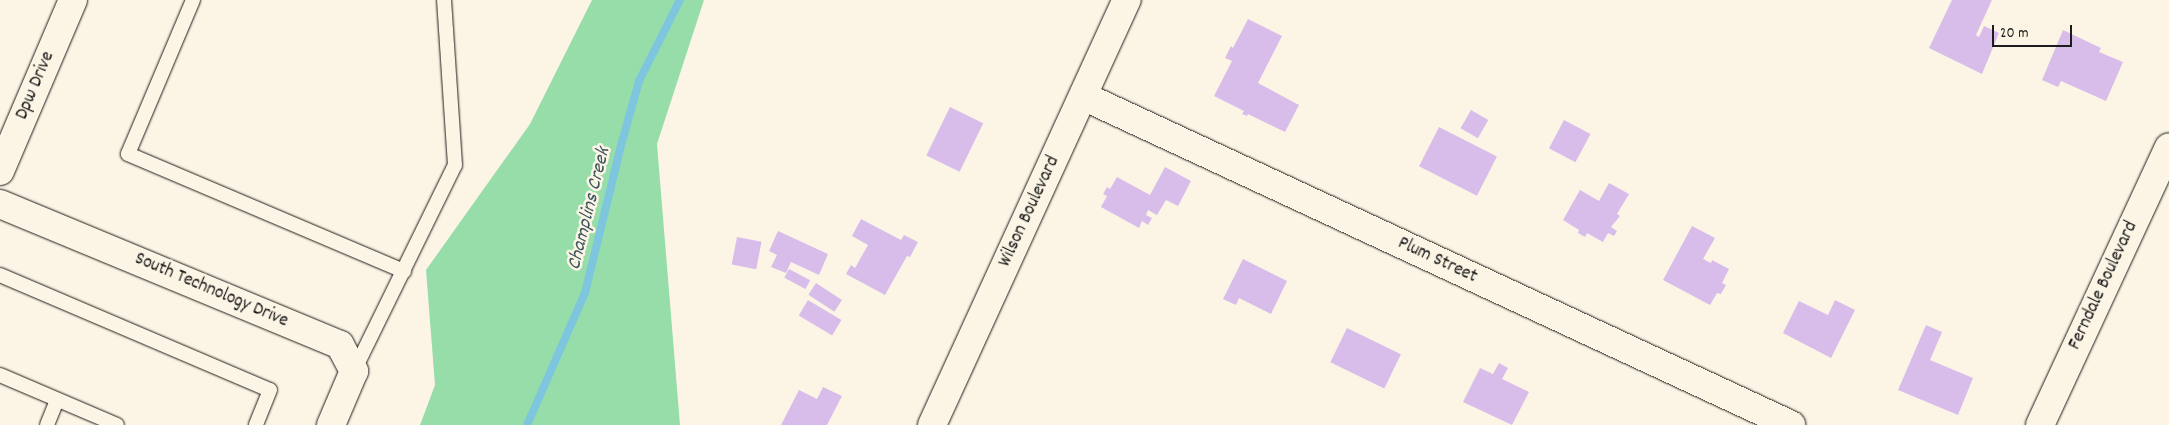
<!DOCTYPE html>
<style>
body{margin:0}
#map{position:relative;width:2169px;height:425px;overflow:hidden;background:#fcf5e5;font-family:Dekko,sans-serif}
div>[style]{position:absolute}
.green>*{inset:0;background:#97ddaa}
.stream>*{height:8px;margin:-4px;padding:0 4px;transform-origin:4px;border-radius:4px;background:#7ec6de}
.building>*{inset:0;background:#d8bdeb;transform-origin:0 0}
.roads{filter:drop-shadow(0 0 1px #1c1c1c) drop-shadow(0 0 1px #1c1c1c)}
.lane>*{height:14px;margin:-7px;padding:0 7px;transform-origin:7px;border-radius:7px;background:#fcf5e5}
.street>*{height:28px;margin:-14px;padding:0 14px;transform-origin:14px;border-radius:14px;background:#fcf5e5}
span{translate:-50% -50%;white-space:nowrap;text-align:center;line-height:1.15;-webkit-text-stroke:5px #fcf5e5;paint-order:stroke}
.street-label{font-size:19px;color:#1c1c1c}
.water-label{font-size:20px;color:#3e5860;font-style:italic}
.scale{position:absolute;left:1992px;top:25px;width:80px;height:22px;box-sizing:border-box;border:2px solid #1c1c1c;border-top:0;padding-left:6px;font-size:15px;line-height:18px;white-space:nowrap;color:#1c1c1c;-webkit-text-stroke:4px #fcf5e5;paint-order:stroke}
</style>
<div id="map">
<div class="green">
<div style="clip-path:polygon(592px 0,704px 0,657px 144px,680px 425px,420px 425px,435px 385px,426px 270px,530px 124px)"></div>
</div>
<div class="stream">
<div style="left:527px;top:425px;width:144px;rotate:-66.3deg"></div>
<div style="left:585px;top:293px;width:148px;rotate:-76.3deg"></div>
<div style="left:620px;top:149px;width:71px;rotate:-74.4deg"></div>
<div style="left:639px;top:81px;width:91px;rotate:-63.2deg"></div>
</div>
<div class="building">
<div style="clip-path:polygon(1952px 0,1992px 0,1976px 35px,1979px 37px,1984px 26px,1999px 33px,1982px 74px,1929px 48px)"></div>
<div style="clip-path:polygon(1248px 19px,1282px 36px,1258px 83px,1299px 105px,1285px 132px,1248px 114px,1247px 116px,1242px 114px,1244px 111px,1214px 96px,1232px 61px,1225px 58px,1231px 46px,1233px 48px)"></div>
<div style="clip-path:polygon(2063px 30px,2101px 48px,2099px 52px,2123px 62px,2106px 101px,2061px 81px,2058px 87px,2042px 80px)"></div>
<div style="left:950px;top:107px;width:37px;height:54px;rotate:26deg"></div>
<div style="left:1471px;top:110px;width:20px;height:21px;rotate:30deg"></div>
<div style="left:1564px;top:120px;width:30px;height:32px;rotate:28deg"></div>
<div style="left:1439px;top:127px;width:65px;height:44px;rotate:27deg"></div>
<div style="clip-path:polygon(1165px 167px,1191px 181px,1178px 206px,1166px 200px,1157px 215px,1148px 210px,1146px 215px,1152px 218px,1148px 225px,1142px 221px,1139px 228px,1101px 207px,1107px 196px,1103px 194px,1107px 187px,1110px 189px,1117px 177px,1150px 195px)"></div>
<div style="clip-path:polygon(1609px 183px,1629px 194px,1617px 214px,1620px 216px,1611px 227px,1617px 231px,1614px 236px,1608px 233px,1603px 242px,1587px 233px,1585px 237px,1578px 233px,1579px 230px,1563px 220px,1580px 190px,1599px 201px)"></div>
<div style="clip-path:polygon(861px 219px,901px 240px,904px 235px,918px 242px,910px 257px,907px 256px,885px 295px,846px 274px,851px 265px,855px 268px,868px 245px,852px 236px)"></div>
<div style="clip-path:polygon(1692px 226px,1715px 238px,1703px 259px,1711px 263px,1712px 260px,1729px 269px,1722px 283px,1726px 285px,1721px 294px,1717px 293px,1710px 305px,1663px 280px)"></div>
<div style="clip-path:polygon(778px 231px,828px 254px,819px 275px,791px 262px,786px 273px,771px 267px,777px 255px,769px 251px)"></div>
<div style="left:737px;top:237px;width:25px;height:28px;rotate:11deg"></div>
<div style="clip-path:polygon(1243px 259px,1287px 281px,1271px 314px,1239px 298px,1236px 305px,1223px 299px)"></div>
<div style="left:789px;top:269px;width:24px;height:10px;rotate:28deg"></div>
<div style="left:816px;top:283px;width:31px;height:14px;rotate:33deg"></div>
<div style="left:808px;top:300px;width:39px;height:18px;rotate:31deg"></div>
<div style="clip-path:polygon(1835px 300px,1855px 310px,1831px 358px,1783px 333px,1799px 301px,1828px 315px)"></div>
<div style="clip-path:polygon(1926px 325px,1942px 332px,1930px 360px,1973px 378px,1958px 415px,1898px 390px)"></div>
<div style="left:1347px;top:328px;width:60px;height:38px;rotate:26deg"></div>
<div style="clip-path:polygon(1499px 363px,1508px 368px,1502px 379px,1529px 392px,1512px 425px,1463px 402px,1480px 368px,1493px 374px)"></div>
<div style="clip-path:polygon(823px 387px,842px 396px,827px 425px,781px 425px,799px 390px,817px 399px)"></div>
</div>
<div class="roads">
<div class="lane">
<div style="left:193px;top:0;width:167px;rotate:112.9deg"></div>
<div style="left:128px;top:154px;width:300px;rotate:23deg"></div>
<div style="left:0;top:275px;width:293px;rotate:23.1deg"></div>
<div style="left:270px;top:390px;width:38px;rotate:112deg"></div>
<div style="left:354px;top:371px;width:229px;rotate:-63.9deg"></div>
<div style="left:455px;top:165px;width:165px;rotate:-93.8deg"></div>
<div style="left:0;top:375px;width:127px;rotate:23.1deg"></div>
<div style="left:47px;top:425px;width:27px;rotate:-68deg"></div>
</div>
<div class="street">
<div style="left:1083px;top:96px;width:781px;rotate:24.92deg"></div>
<div style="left:0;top:171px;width:186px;rotate:-66.9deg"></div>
<div style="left:0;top:204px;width:368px;rotate:22.5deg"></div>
<div style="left:340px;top:345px;width:30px;rotate:62deg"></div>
<div style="left:354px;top:371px;width:59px;rotate:113.1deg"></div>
<div style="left:932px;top:425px;width:468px;rotate:-65.4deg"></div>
<div style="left:2040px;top:425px;width:306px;rotate:-65.1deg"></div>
</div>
</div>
<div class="street-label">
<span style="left:36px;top:86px;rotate:-67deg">Dpw Drive</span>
<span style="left:1030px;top:212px;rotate:-65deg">Wilson Boulevard</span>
<span style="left:1437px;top:261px;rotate:25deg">Plum Street</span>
<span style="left:2104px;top:286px;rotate:-65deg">Ferndale Boulevard</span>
<span style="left:211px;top:291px;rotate:23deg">South Technology Drive</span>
</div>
<div class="water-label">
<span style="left:590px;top:209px;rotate:-76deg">Champlins Creek</span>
</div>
<div class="scale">20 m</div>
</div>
